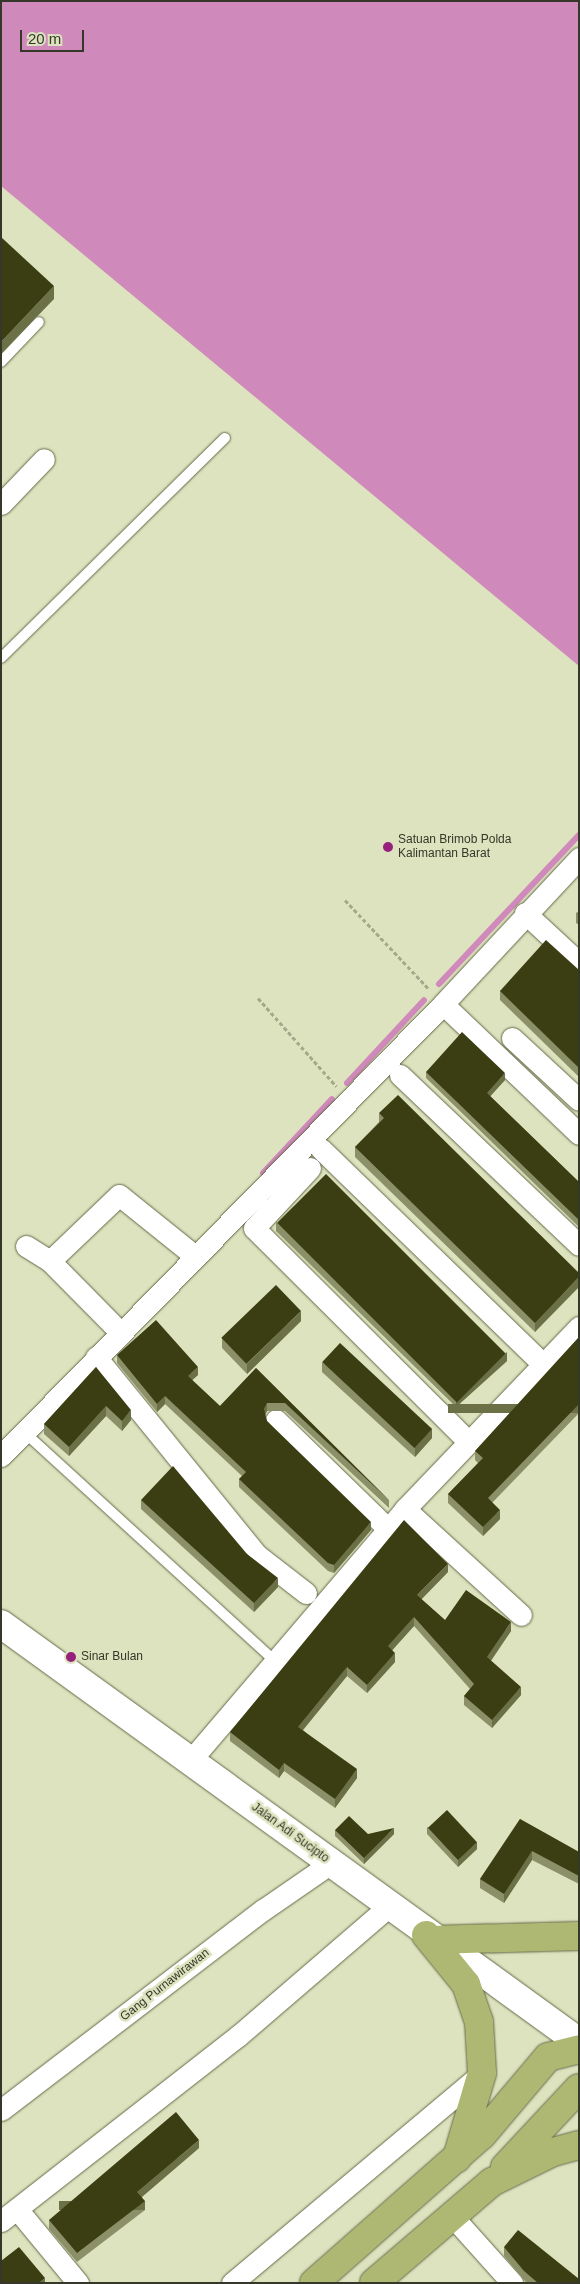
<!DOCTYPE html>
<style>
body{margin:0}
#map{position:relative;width:580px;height:2284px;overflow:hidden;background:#dde3be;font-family:Arial,sans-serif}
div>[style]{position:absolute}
.water>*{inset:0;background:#cf89ba}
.stream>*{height:6px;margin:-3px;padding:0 3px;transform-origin:3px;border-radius:3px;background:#cf89ba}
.path>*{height:3px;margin-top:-1.5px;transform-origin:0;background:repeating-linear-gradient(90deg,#a4a98b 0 4px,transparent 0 6.5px)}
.roads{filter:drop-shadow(0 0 1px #656949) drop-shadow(0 0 1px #656949)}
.lane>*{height:10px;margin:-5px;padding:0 5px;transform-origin:5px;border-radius:5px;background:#fff}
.street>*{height:21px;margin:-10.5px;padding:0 10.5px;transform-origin:10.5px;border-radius:10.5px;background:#fff}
.secondary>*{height:28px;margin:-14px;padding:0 14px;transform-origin:14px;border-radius:14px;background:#fff}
.highway>*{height:28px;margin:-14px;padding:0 14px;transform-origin:14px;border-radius:14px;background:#afb873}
.wall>*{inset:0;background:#8c9068}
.shaded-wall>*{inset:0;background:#6b7046;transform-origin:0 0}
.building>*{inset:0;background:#3a3e12;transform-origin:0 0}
.dots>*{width:14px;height:14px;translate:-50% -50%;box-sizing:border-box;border:2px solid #dde3be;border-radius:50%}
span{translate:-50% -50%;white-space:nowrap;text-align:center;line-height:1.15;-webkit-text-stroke:5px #dde3be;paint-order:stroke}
.poi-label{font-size:12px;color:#353729}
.left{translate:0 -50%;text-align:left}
.street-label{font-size:12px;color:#353729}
.frame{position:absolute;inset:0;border:2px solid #353729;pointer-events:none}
.scale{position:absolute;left:20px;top:30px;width:64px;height:22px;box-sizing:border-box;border:2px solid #353729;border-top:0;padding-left:6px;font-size:15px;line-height:18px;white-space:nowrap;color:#353729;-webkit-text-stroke:4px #dde3be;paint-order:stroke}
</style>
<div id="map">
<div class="water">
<div style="clip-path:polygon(1px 1px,579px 1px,579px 666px,1px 186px)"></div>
</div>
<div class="stream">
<div style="left:439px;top:984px;width:204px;rotate:-46.8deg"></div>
<div style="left:347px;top:1083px;width:113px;rotate:-47.1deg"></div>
<div style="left:263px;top:1173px;width:101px;rotate:-47deg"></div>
</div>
<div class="path">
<div style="left:345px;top:900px;width:121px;rotate:46.7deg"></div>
<div style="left:258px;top:998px;width:118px;rotate:48.4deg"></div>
</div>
<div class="roads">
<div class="lane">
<div style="left:1px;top:362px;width:55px;rotate:-46.5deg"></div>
<div style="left:1px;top:658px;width:314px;rotate:-44.5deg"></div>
<div style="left:23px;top:1431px;width:340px;rotate:42.4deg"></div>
</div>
<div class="street">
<div style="left:1px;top:504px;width:62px;rotate:-46.3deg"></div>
<div style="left:525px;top:913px;width:74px;rotate:42.8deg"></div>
<div style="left:443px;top:1004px;width:188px;rotate:43.7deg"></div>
<div style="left:512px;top:1038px;width:91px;rotate:42.8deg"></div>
<div style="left:400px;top:1075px;width:247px;rotate:43.5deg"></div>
<div style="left:321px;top:1149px;width:308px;rotate:44.1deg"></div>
<div style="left:310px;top:1168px;width:82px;rotate:133deg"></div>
<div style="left:254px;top:1228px;width:302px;rotate:44.9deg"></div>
<div style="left:26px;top:1246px;width:28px;rotate:32deg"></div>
<div style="left:120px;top:1332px;width:100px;rotate:-134.6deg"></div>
<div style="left:50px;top:1261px;width:95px;rotate:-43.7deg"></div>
<div style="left:119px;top:1195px;width:97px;rotate:38.8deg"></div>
<div style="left:96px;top:1357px;width:255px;rotate:50.9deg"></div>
<div style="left:257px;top:1555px;width:62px;rotate:37.8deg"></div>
<div style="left:276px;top:1420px;width:156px;rotate:44.2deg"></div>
<div style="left:1px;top:1456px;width:632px;rotate:-45.64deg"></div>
<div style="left:443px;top:1004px;width:200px;rotate:-47deg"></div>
<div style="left:405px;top:1509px;width:157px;rotate:42.4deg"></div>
<div style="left:190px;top:1761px;width:331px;rotate:-49.5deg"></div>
<div style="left:405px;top:1509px;width:252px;rotate:-46.3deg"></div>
<div style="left:1px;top:2110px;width:330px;rotate:-37.4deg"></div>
<div style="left:263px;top:1910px;width:83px;rotate:-34.7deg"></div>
<div style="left:17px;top:2209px;width:96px;rotate:50.5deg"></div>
<div style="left:453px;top:2217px;width:89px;rotate:48.2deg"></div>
<div style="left:1px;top:2221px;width:301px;rotate:-38deg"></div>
<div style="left:238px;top:2036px;width:199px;rotate:-40.7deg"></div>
<div style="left:232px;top:2283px;width:326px;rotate:-40deg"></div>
</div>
<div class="secondary">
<div style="left:1px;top:1624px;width:713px;rotate:35.87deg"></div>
</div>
<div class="highway">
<div style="left:426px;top:1935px;width:63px;rotate:50.8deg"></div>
<div style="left:466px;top:1984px;width:40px;rotate:71.1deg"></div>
<div style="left:479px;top:2022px;width:51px;rotate:86.6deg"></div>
<div style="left:482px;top:2073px;width:89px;rotate:106.4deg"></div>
<div style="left:432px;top:1940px;width:147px;rotate:-1.6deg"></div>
<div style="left:505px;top:2167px;width:108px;rotate:-46.9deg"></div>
<div style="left:314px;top:2283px;width:224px;rotate:-41.4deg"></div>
<div style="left:482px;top:2135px;width:102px;rotate:-49.8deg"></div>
<div style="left:548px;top:2057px;width:32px;rotate:-14deg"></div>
<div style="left:374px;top:2283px;width:155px;rotate:-40.6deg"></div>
<div style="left:492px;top:2182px;width:68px;rotate:-26.2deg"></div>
<div style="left:553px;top:2152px;width:27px;rotate:-15deg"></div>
</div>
</div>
<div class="wall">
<div style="clip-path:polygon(579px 911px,579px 925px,576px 923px,576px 913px)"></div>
<div style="clip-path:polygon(579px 970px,579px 1077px,500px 1000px,500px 991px)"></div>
<div style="clip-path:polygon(426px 1072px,505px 1080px,490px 1096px,579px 1182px,579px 1227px,426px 1078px)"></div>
<div style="clip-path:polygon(379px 1113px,579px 1273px,535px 1332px,355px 1157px,355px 1147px,379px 1122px)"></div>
<div style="clip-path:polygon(276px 1222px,507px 1361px,456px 1407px,276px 1231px)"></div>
<div style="clip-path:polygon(301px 1321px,247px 1374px,222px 1348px,222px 1338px)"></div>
<div style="clip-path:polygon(579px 1337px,579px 1413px,492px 1503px,500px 1519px,483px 1536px,448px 1503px,448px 1494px,478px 1463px,475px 1460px,475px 1451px)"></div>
<div style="clip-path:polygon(117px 1355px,198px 1375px,192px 1380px,220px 1406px,256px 1368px,389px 1500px,389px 1508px,285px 1411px,267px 1411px,265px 1415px,267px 1421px,371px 1530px,334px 1573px,328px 1571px,239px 1487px,239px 1479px,242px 1476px,165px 1404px,157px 1412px,117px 1363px)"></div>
<div style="clip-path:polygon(322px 1362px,432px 1438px,415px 1457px,322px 1372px)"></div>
<div style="clip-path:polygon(96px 1367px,131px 1420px,122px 1431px,106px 1416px,69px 1456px,44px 1434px,44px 1424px)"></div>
<div style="clip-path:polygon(141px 1500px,247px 1554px,278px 1587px,254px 1612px,141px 1509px)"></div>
<div style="clip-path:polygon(448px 1572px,421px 1599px,445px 1620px,511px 1631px,491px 1661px,521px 1695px,492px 1728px,464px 1705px,464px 1696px,470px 1689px,414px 1626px,392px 1650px,395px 1662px,367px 1693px,347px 1676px,303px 1730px,357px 1778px,335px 1808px,284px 1771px,279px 1778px,230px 1741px,230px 1732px)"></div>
<div style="clip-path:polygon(520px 1819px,579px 1852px,579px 1884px,532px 1860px,504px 1903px,480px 1888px,480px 1879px)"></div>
<div style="clip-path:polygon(427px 1827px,477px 1849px,458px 1867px,427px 1834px)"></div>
<div style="clip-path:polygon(335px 1830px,368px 1834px,394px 1834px,364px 1864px,335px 1836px)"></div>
<div style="clip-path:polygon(199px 2148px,142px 2197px,145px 2210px,77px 2262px,49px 2229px,49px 2220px)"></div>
<div style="clip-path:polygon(504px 2247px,579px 2283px,527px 2283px,524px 2280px,504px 2256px)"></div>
</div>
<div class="shaded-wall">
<div style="clip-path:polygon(54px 286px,54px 299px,1px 354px,1px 342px)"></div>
<div style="clip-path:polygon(505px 1073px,505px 1080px,487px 1100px,487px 1093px)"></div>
<div style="clip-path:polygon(579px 1277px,579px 1287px,535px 1332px,535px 1323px)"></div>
<div style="clip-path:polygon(301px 1311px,301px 1321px,247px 1374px,247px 1364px)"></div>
<div style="clip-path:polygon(507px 1352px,507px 1361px,456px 1407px,456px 1397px)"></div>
<div style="clip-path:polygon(198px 1367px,198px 1375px,188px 1384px,188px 1376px)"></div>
<div style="clip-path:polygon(165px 1396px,165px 1404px,157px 1412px,157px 1404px)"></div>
<div style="clip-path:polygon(267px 1403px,267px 1411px,264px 1417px,264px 1409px)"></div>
<div style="left:579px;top:1404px;width:9px;height:131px;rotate:90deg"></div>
<div style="clip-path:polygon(106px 1406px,106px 1416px,69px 1456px,69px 1447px)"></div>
<div style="clip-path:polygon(131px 1410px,131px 1420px,122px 1431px,122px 1421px)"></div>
<div style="clip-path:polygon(432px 1429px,432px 1438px,415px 1457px,415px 1447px)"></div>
<div style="clip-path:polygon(500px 1510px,500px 1519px,483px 1536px,483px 1527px)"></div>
<div style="clip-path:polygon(371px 1522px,371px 1530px,334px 1573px,334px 1565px)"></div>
<div style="clip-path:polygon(448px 1564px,448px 1572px,417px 1604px,417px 1595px)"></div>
<div style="clip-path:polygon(278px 1578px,278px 1587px,254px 1612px,254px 1603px)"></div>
<div style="clip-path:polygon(414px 1617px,414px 1626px,388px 1655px,388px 1646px)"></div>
<div style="clip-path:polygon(511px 1622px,511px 1631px,487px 1666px,487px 1657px)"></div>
<div style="clip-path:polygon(395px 1653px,395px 1662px,367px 1693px,367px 1685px)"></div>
<div style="clip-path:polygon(347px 1667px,347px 1676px,298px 1736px,298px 1727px)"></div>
<div style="clip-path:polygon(521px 1687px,521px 1695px,492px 1728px,492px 1720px)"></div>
<div style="clip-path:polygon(284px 1763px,284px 1771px,279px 1778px,279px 1770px)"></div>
<div style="clip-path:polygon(357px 1769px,357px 1778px,335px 1808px,335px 1799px)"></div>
<div style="clip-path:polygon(394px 1828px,394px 1834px,364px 1864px,364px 1858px)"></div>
<div style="clip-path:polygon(477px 1842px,477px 1849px,458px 1867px,458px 1860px)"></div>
<div style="clip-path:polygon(532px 1851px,532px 1860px,504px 1903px,504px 1894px)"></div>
<div style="clip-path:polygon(199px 2140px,199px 2148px,137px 2201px,137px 2192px)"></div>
<div style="left:145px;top:2201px;width:9px;height:86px;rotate:90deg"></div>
<div style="clip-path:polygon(45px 2278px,45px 2283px,39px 2283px)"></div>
</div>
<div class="building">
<div style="clip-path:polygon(1px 237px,54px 286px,1px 342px)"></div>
<div style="clip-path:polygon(546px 940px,579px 970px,579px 1068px,500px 991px)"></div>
<div style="clip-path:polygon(462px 1032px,505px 1073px,487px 1093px,579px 1182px,579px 1220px,426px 1072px)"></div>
<div style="clip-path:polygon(398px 1095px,579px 1273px,579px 1277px,535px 1323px,355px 1147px,384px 1118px,379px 1113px)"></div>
<div style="left:326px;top:1174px;width:254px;height:69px;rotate:45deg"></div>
<div style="left:276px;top:1285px;width:36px;height:76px;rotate:46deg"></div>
<div style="clip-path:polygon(156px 1320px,198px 1367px,188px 1376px,220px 1406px,256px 1368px,389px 1500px,285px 1403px,267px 1403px,264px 1409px,267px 1421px,371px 1522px,334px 1565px,328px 1563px,239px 1479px,246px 1472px,165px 1396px,157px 1404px,117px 1355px)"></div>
<div style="clip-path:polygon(579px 1337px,579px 1404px,488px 1498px,500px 1510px,483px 1527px,448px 1494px,483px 1458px,475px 1451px)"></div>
<div style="left:340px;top:1343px;width:126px;height:26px;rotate:43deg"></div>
<div style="clip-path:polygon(96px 1367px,131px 1410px,122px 1421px,106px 1406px,69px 1447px,44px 1424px)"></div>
<div style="clip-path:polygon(173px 1466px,247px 1554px,278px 1578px,254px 1603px,141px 1500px)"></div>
<div style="clip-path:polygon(404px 1520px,448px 1564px,417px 1595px,445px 1620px,466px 1590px,511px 1622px,487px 1657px,521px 1687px,492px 1720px,464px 1696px,474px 1684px,414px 1617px,388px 1646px,395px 1653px,367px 1685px,347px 1667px,298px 1727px,357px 1769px,335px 1799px,284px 1763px,279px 1770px,230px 1732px)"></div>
<div style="left:447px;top:1810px;width:44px;height:26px;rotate:47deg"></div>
<div style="clip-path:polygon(349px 1816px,368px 1834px,394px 1828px,364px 1858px,335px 1830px)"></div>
<div style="clip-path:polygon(520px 1819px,579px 1852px,579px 1876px,532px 1851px,504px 1894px,480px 1879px)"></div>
<div style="clip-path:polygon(176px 2112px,199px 2140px,137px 2192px,145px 2201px,77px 2253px,49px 2220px)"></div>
<div style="clip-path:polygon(518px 2230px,579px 2279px,579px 2283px,538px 2283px,524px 2271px,504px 2247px)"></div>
<div style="clip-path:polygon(19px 2247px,45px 2278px,39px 2283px,1px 2283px,1px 2261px)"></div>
</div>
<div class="dots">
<div style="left:388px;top:847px;background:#96207c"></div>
<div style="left:71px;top:1657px;background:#96207c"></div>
</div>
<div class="poi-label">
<span class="left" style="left:398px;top:847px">Satuan Brimob Polda<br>Kalimantan Barat</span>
<span class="left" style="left:81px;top:1657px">Sinar Bulan</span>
</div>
<div class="street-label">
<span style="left:290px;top:1833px;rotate:36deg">Jalan Adi Sucipto</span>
<span style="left:165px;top:1985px;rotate:-38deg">Gang Purnawirawan</span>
</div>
<div class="frame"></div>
<div class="scale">20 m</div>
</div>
